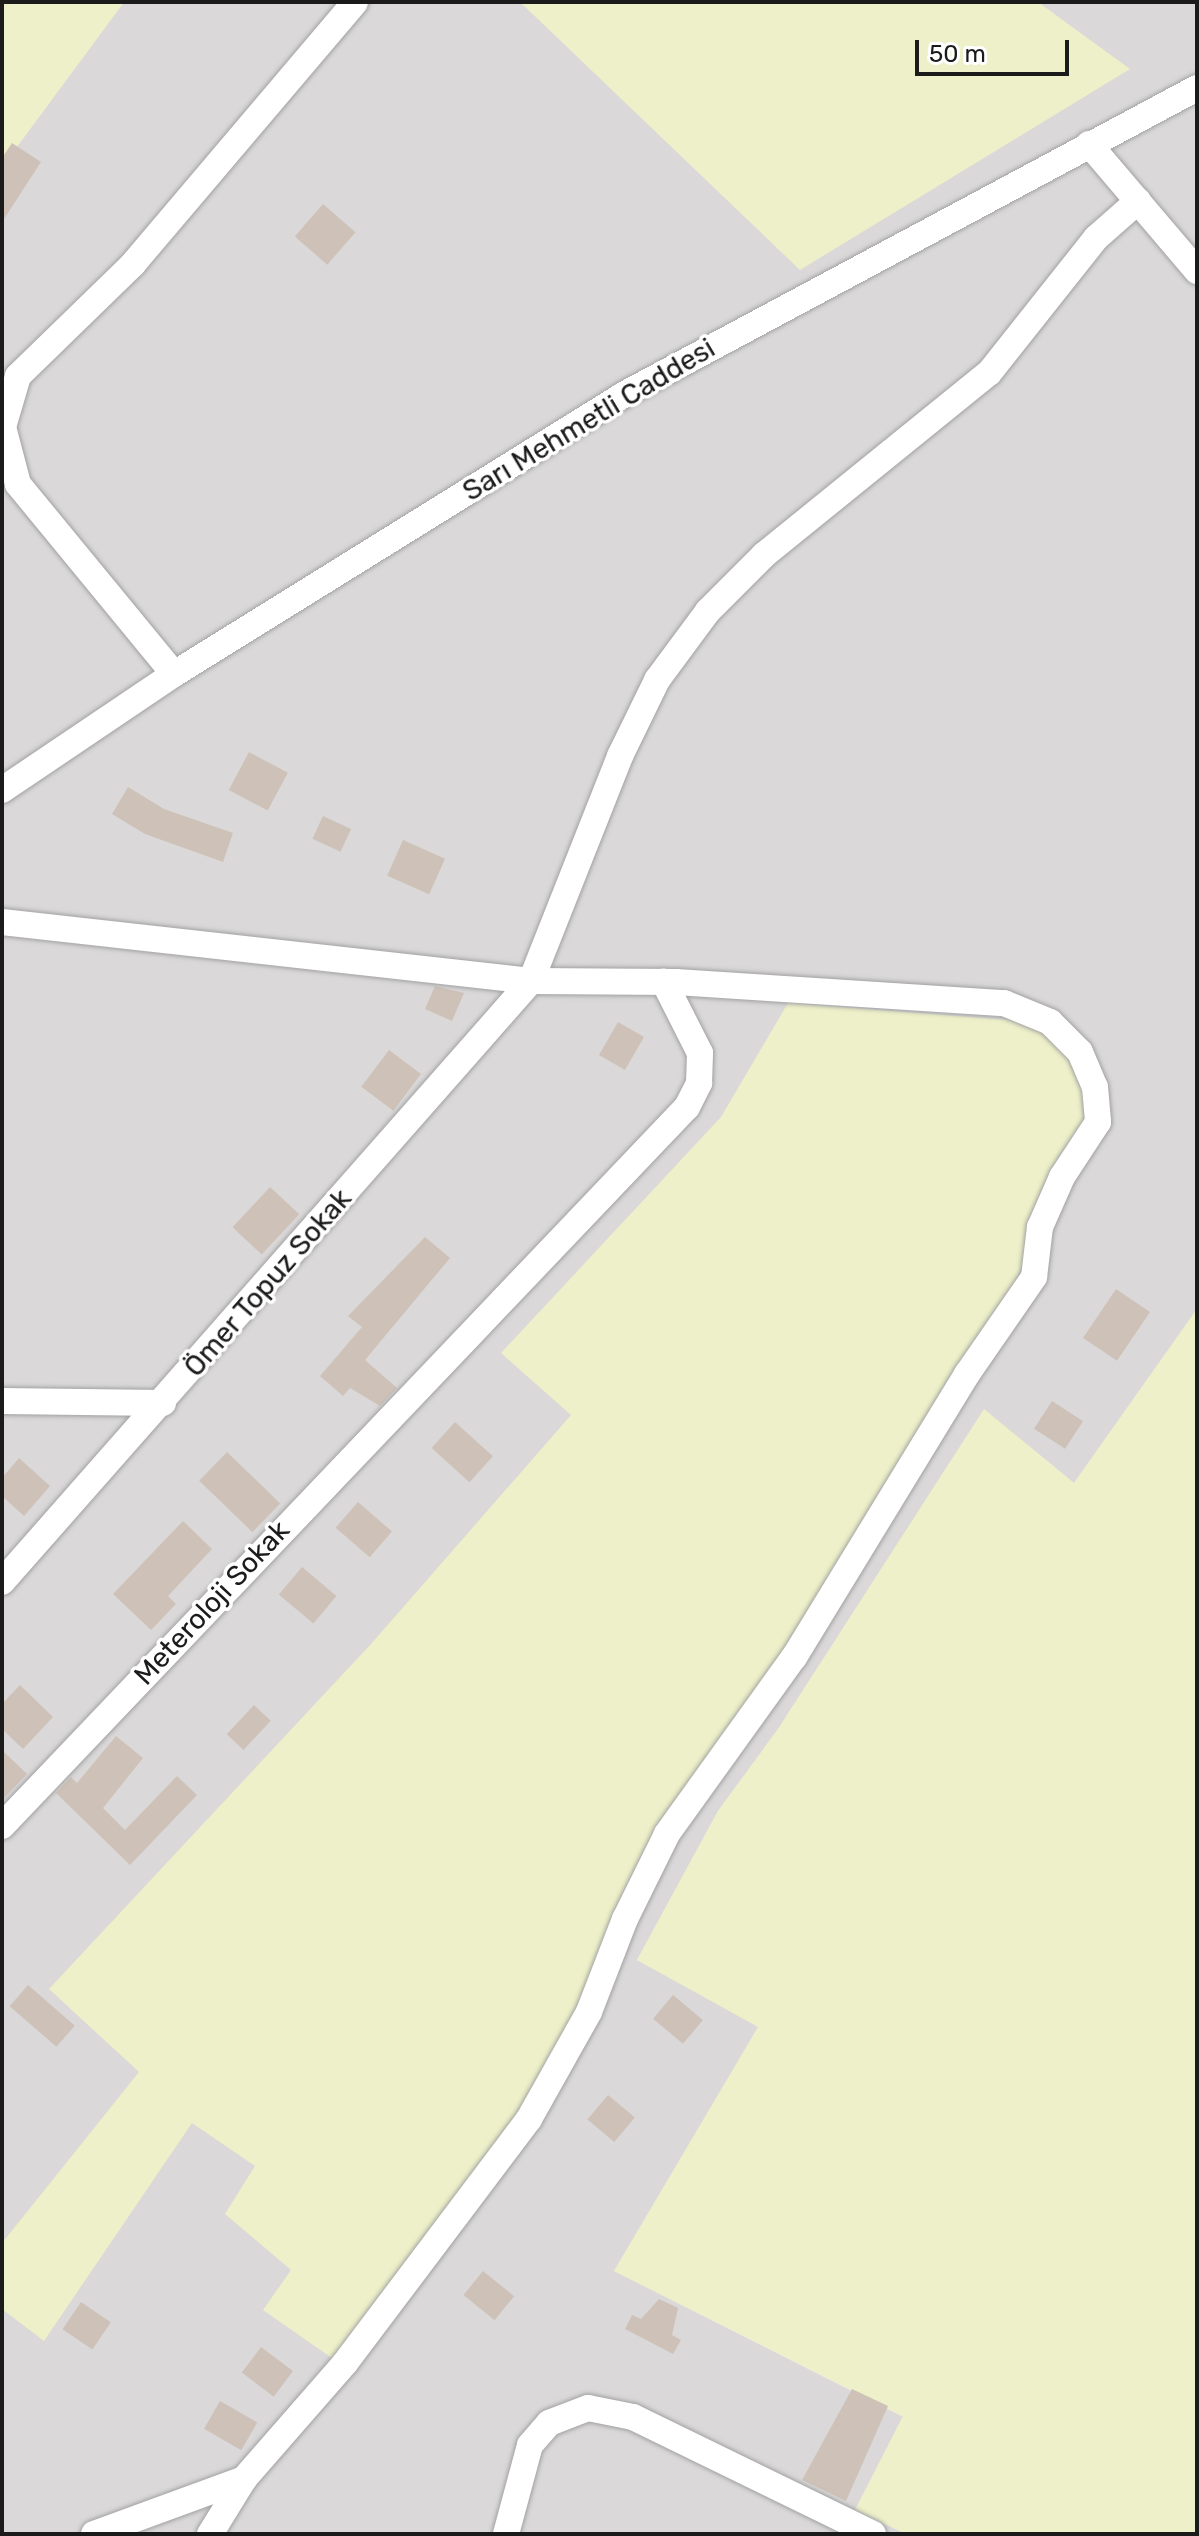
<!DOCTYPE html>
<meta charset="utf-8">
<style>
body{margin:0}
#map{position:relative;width:1199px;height:2536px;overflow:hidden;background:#eee9df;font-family:Rubik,sans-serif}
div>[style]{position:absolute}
.residential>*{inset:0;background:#dad8d8}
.farmland>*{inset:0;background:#edf0c8}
.building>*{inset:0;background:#cec2b8;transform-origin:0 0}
.roads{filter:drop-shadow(0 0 2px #a2a2a2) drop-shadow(0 0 2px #a2a2a2)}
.minor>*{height:26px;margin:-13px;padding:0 13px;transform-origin:13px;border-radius:13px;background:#fff}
span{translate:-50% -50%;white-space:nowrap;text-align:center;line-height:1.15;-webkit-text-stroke:7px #fff;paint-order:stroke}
.street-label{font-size:28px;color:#1b1b1b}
.frame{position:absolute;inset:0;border:4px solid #1b1b1b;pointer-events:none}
.scale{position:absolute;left:915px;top:40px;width:154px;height:36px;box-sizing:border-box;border:4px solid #1b1b1b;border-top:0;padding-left:10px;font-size:24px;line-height:28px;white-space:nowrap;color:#1b1b1b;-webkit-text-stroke:6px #fff;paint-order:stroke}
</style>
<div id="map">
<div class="residential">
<div style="clip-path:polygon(124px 2px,1197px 2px,1197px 1309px,1074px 1483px,984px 1410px,778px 1729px,718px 1811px,637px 1960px,759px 2026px,614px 2271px,903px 2417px,855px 2510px,907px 2534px,2px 2534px,2px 167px)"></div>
</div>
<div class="farmland">
<div style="clip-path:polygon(2px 2px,124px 2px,2px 167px)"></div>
<div style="clip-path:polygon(520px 2px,1038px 2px,1130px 69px,800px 270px)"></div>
<div style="clip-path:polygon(788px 1003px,1021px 1021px,1042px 1027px,1081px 1072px,1084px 1124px,986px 1348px,624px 1911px,595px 2005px,349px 2370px,263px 2310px,291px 2270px,225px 2214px,255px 2166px,192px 2123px,44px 2341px,2px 2309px,2px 2243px,139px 2072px,49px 1989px,371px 1644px,571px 1415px,501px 1353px,721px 1117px)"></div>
<div style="clip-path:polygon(1197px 1309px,1197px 2534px,906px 2534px,855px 2510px,903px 2416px,614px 2271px,758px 2027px,637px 1960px,718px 1811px,778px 1729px,984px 1409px,1074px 1483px)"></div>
</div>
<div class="building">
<div style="clip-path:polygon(12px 143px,41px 162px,2px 222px,2px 158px)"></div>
<div style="left:323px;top:204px;width:43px;height:43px;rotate:41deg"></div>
<div style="left:249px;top:752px;width:44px;height:43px;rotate:28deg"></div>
<div style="clip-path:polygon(128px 787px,164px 809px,233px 833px,223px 862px,145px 834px,112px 814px)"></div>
<div style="left:323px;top:816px;width:31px;height:25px;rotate:25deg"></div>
<div style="left:403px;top:840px;width:46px;height:39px;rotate:24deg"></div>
<div style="clip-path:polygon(435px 986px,464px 993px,452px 1021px,425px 1009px)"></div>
<div style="left:618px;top:1022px;width:30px;height:38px;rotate:30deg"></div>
<div style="left:389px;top:1050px;width:40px;height:46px;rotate:37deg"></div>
<div style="left:270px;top:1187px;width:40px;height:55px;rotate:43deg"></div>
<div style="clip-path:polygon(425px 1237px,450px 1258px,365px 1360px,397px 1388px,380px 1406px,350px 1388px,343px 1396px,320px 1376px,362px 1327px,348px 1316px)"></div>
<div style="left:1116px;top:1289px;width:41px;height:59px;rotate:34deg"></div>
<div style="left:1052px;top:1401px;width:37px;height:33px;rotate:33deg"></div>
<div style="left:455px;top:1422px;width:51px;height:35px;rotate:42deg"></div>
<div style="left:227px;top:1452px;width:74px;height:40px;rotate:44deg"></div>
<div style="clip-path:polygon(19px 1458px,50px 1486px,24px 1516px,2px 1496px,2px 1478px)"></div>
<div style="left:358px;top:1502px;width:45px;height:34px;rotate:41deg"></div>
<div style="clip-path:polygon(183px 1521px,212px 1549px,168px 1596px,176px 1604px,151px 1630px,113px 1594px)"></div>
<div style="left:302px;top:1567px;width:45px;height:36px;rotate:40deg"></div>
<div style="clip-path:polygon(20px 1685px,53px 1717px,23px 1749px,2px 1729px,2px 1704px)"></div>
<div style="left:254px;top:1705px;width:23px;height:40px;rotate:43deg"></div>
<div style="clip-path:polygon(116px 1736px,143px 1758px,103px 1808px,125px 1830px,177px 1776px,197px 1795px,130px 1865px,56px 1793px,71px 1777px,77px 1783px)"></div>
<div style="clip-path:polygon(2px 1750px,27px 1774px,2px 1800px)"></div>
<div style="left:28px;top:1985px;width:62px;height:28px;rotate:41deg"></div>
<div style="left:673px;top:1995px;width:39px;height:31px;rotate:40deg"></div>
<div style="left:608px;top:2095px;width:35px;height:32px;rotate:40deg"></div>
<div style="left:483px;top:2271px;width:40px;height:31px;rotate:39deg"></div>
<div style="clip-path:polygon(659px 2299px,678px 2308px,672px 2335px,681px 2340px,673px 2354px,625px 2329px,632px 2315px,641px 2319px)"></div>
<div style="left:81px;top:2302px;width:36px;height:33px;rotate:34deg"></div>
<div style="left:261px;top:2347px;width:40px;height:32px;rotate:37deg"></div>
<div style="clip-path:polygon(852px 2389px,888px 2406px,846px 2501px,802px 2480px)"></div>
<div style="left:220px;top:2401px;width:43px;height:32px;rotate:30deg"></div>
</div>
<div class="roads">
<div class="minor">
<div style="left:1089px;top:144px;width:167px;rotate:49.6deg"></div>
<div style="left:174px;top:674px;width:246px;rotate:-129.4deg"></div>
<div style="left:18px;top:484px;width:59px;rotate:-104.7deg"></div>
<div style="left:3px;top:427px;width:53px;rotate:-73.6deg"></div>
<div style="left:18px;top:376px;width:161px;rotate:-44.2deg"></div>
<div style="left:133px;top:264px;width:343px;rotate:-49.7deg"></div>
<div style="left:2px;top:790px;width:207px;rotate:-34deg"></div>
<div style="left:174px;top:674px;width:531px;rotate:-31.83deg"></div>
<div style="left:625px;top:394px;width:649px;rotate:-28.15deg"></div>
<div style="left:2px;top:922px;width:532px;rotate:6.36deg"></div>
<div style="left:531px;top:981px;width:145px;rotate:0.4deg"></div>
<div style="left:676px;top:982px;width:329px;rotate:3.7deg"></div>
<div style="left:1004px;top:1003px;width:50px;rotate:22.4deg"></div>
<div style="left:1050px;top:1022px;width:42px;rotate:45deg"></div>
<div style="left:1080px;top:1052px;width:38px;rotate:67deg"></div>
<div style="left:1095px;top:1087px;width:35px;rotate:85deg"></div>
<div style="left:1098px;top:1122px;width:66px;rotate:123.2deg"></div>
<div style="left:1062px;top:1177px;width:55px;rotate:113.7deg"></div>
<div style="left:1040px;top:1227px;width:50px;rotate:96.8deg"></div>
<div style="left:1034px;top:1277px;width:118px;rotate:124.6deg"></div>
<div style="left:967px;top:1374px;width:332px;rotate:121.4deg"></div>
<div style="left:794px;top:1657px;width:218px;rotate:125.7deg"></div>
<div style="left:667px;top:1834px;width:95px;rotate:116.3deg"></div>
<div style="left:625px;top:1919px;width:100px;rotate:111.2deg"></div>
<div style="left:589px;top:2012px;width:123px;rotate:119.3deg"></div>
<div style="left:529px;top:2119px;width:304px;rotate:127deg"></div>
<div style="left:346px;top:2362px;width:155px;rotate:131.1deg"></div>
<div style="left:244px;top:2479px;width:65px;rotate:121.7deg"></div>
<div style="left:2px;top:1401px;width:161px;rotate:0.7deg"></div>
<div style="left:2px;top:1582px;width:801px;rotate:-48.65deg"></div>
<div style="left:531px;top:981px;width:242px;rotate:-68.4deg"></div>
<div style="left:620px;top:756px;width:85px;rotate:-64deg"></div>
<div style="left:657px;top:680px;width:86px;rotate:-53.5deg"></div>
<div style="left:708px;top:611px;width:79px;rotate:-45deg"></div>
<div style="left:764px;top:555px;width:289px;rotate:-39deg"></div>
<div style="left:989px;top:373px;width:172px;rotate:-51.6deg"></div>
<div style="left:1096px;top:238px;width:56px;rotate:-41.4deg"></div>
<div style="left:2px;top:1826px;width:993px;rotate:-46.39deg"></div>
<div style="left:687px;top:1107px;width:27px;rotate:-63deg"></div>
<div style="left:699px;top:1083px;width:30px;rotate:-88deg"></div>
<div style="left:700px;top:1053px;width:80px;rotate:-116.9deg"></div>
<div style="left:94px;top:2534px;width:160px;rotate:-20.1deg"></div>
<div style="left:506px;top:2534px;width:92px;rotate:-74.9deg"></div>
<div style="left:530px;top:2445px;width:29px;rotate:-49deg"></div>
<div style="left:549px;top:2423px;width:42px;rotate:-21deg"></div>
<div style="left:588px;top:2408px;width:46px;rotate:11.3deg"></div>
<div style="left:633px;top:2417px;width:267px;rotate:26deg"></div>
</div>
</div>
<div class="street-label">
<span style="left:589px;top:420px;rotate:-31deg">Sarı Mehmetli Caddesi</span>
<span style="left:268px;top:1283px;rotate:-49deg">Ömer Topuz Sokak</span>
<span style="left:212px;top:1603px;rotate:-47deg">Meteroloji Sokak</span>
</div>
<div class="frame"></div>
<div class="scale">50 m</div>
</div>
